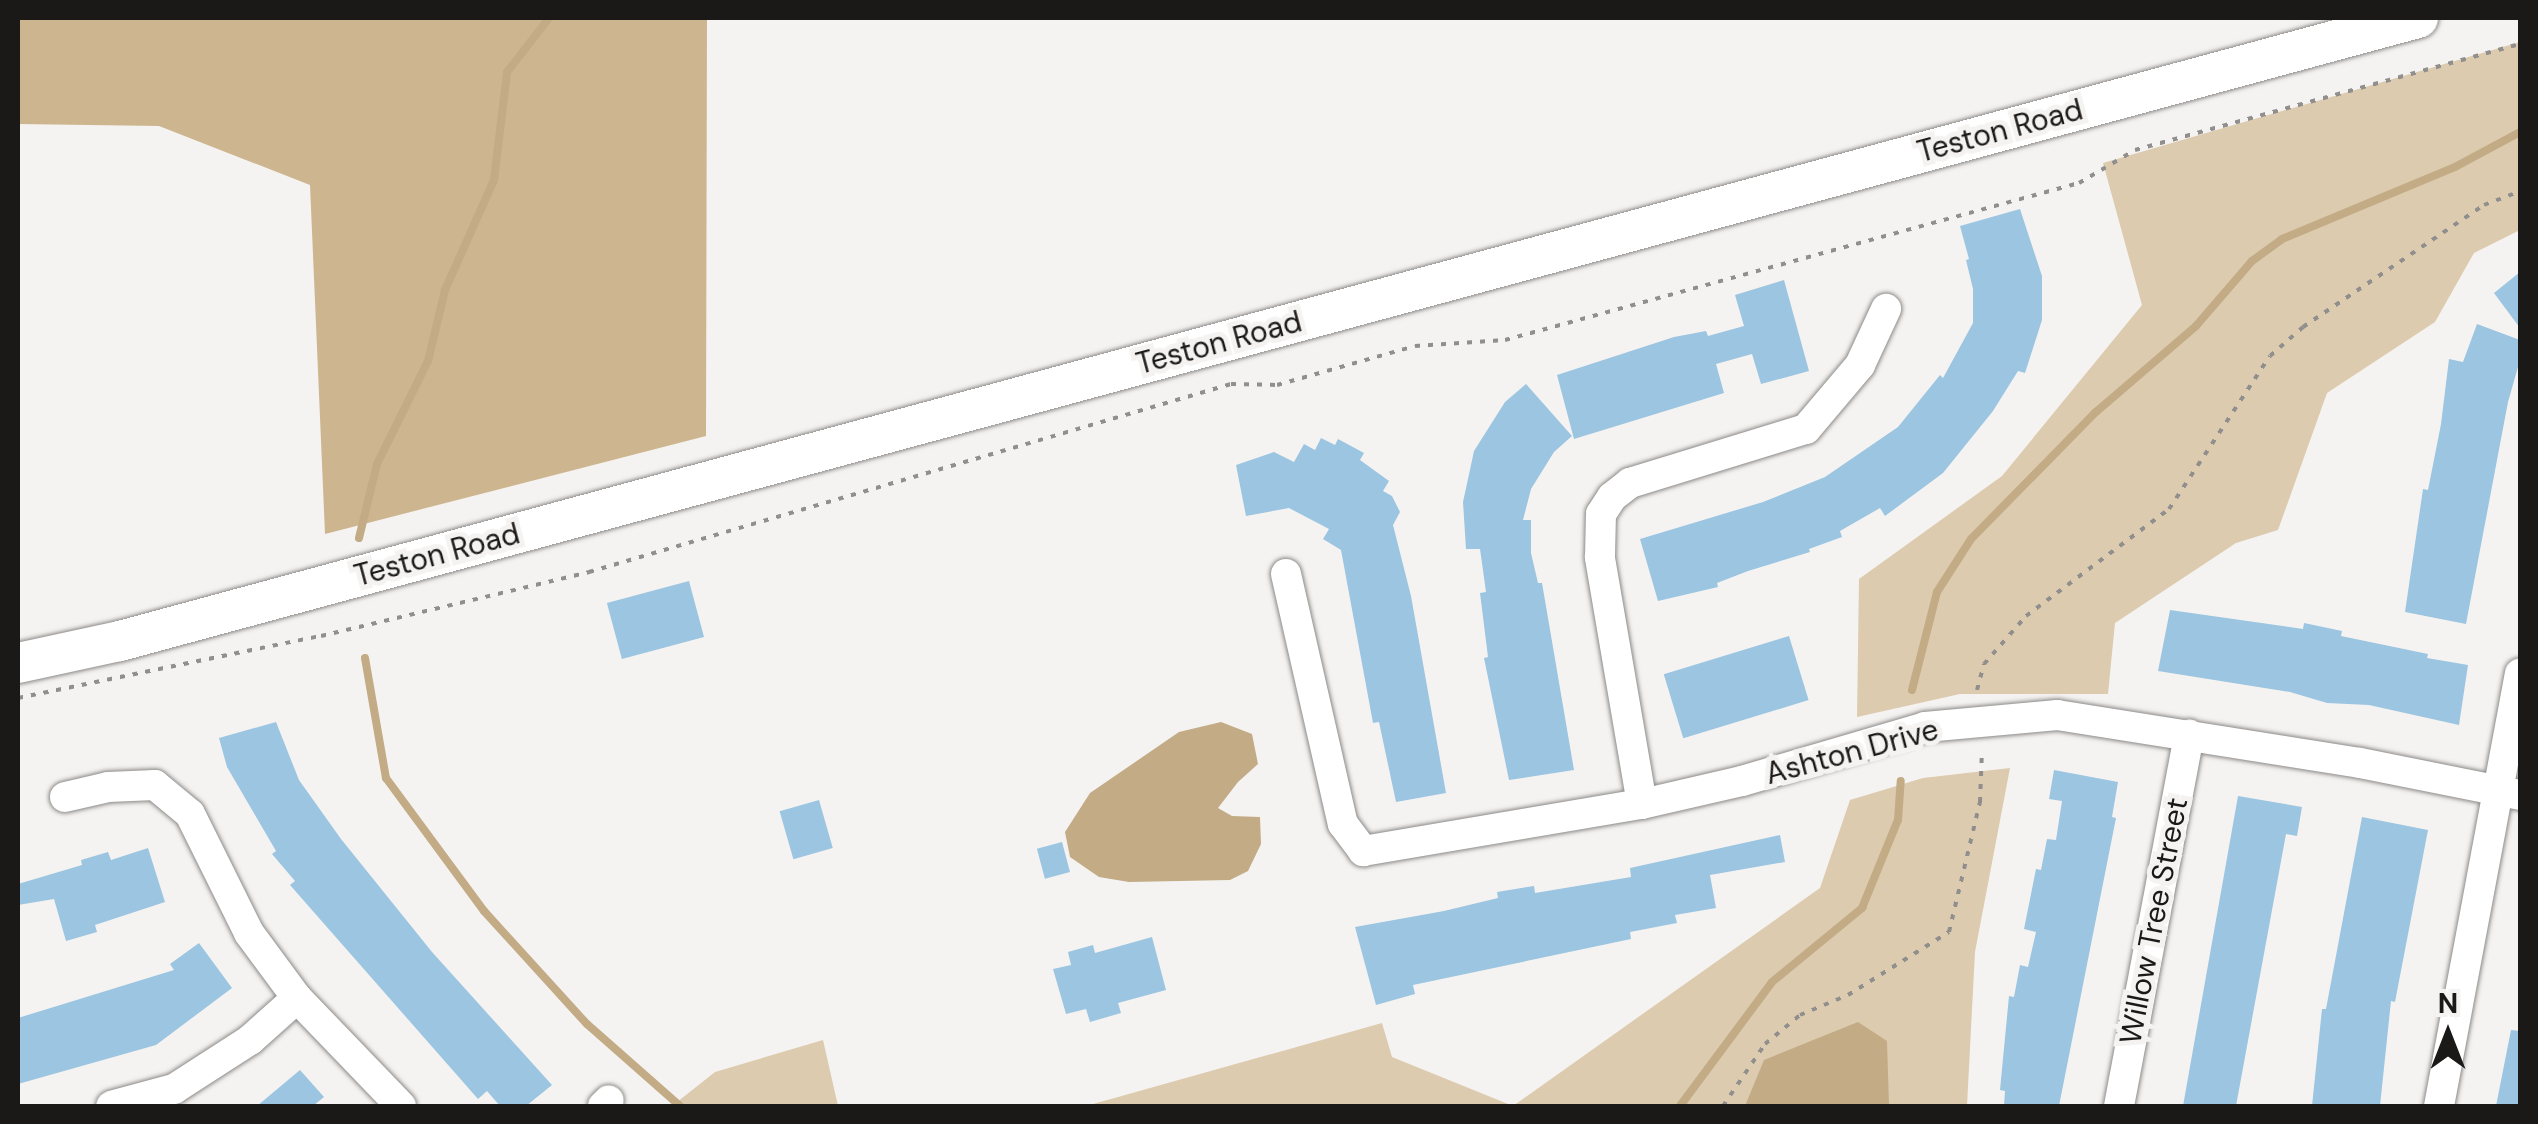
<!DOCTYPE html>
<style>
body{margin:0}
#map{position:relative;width:2538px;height:1124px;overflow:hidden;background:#f5f3f1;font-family:"DM Sans",sans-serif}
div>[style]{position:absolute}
.green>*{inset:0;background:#dccbae}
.forest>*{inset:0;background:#cdb68f}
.water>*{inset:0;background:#c2ab85}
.stream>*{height:8px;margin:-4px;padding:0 4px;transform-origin:4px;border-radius:4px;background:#c2ab85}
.building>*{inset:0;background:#9bc5e0;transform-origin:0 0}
.path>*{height:4px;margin-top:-2px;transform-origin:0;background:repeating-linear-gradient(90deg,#908f8d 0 5px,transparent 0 13px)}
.roads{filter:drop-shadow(0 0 2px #8c8a88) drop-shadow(0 0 2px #8c8a88)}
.street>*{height:30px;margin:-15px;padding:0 15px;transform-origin:15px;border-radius:15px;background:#fff}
.secondary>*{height:40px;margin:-20px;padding:0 20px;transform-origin:20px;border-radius:20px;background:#fff}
span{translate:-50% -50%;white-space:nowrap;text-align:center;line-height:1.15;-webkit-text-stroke:10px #f5f3f1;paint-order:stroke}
.street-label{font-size:30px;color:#1a1918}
.frame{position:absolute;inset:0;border:20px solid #1a1918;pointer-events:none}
.north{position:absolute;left:2398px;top:984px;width:100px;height:100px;-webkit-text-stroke:8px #f5f3f1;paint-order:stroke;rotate:0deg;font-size:28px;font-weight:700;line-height:40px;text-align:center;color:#1a1918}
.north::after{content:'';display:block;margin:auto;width:35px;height:45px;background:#1a1918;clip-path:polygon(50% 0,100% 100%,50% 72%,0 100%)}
</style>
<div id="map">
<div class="green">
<div style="clip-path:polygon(2520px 42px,2520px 230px,2474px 253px,2435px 322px,2327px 393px,2278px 530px,2236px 543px,2115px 623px,2108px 694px,1960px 694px,1857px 717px,1859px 579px,2002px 476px,2142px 305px,2103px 163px)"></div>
<div style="clip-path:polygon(2010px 768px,1975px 952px,1967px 1106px,1086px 1106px,1382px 1023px,1392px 1057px,1513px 1106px,1820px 888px,1850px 800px,1923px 778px)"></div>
<div style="clip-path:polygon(823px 1040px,838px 1106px,672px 1106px,715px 1072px)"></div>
</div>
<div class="forest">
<div style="clip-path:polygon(18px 18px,707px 18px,706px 436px,325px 534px,310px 185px,159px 126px,18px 124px)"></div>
</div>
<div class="water">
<div style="clip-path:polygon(1221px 722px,1252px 734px,1258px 764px,1238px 782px,1218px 808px,1232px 816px,1260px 817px,1261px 844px,1248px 871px,1230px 880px,1129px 882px,1099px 877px,1070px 857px,1065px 832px,1090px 793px,1179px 732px)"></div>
<div style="clip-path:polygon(1858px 1022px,1887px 1041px,1889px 1106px,1745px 1106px,1764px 1060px)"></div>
</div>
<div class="stream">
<div style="left:359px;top:538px;width:76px;rotate:-76.3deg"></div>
<div style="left:377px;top:464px;width:115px;rotate:-63.7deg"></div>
<div style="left:428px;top:361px;width:73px;rotate:-76.5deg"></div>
<div style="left:445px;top:290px;width:120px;rotate:-66deg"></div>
<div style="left:494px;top:180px;width:109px;rotate:-83.1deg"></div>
<div style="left:507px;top:72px;width:68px;rotate:-52.1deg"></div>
<div style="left:365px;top:658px;width:122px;rotate:80.1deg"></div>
<div style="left:386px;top:778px;width:165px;rotate:53.6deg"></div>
<div style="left:484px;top:911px;width:153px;rotate:47.7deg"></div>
<div style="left:587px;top:1024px;width:124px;rotate:41.4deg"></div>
<div style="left:1912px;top:690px;width:101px;rotate:-75.7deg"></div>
<div style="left:1937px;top:592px;width:63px;rotate:-57.3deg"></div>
<div style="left:1971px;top:539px;width:178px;rotate:-45.5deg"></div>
<div style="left:2096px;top:412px;width:132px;rotate:-40.7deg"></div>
<div style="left:2196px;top:326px;width:86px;rotate:-49.3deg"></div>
<div style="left:2252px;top:261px;width:37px;rotate:-36deg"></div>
<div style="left:2282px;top:239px;width:187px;rotate:-22.6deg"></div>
<div style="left:2455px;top:167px;width:74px;rotate:-28.3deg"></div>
<div style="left:1680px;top:1106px;width:154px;rotate:-53.4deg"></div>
<div style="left:1772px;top:982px;width:117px;rotate:-39.4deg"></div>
<div style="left:1862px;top:908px;width:95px;rotate:-67.8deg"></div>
<div style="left:1898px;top:820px;width:39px;rotate:-86deg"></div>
</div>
<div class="building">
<div style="clip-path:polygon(2020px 209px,2042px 276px,2042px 320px,2025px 373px,2018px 371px,1993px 411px,1943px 473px,1885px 516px,1880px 508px,1840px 531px,1842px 537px,1809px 549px,1810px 552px,1748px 571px,1717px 583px,1718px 587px,1658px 601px,1640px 539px,1763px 502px,1825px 477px,1898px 427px,1940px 375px,1943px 378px,1973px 323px,1973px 289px,1966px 260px,1969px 259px,1960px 226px)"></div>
<div style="clip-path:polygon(2520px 272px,2520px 328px,2494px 293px)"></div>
<div style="clip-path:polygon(1784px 280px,1809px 371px,1761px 384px,1752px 354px,1716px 364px,1724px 393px,1574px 439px,1557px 375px,1674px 337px,1706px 331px,1708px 336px,1744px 326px,1735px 295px)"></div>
<div style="clip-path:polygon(2477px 324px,2520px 340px,2520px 360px,2508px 402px,2466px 624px,2405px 612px,2423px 489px,2428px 490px,2441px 424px,2449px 359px,2463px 362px)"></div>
<div style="clip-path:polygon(1526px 384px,1572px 436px,1554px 452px,1531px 489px,1523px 520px,1531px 520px,1531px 553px,1538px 583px,1542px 583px,1574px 770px,1509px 780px,1484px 658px,1488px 657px,1480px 593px,1486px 592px,1480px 549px,1466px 549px,1463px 502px,1474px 451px,1505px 402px)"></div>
<div style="clip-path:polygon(1321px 438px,1335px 445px,1338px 439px,1364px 453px,1360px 460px,1389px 481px,1383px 491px,1392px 496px,1400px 512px,1393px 525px,1411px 596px,1446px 793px,1396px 802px,1379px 722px,1373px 723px,1341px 550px,1323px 539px,1329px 529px,1289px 508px,1246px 516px,1236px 465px,1274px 452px,1294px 462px,1304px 444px,1315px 450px)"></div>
<div style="left:689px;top:581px;width:58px;height:85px;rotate:75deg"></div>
<div style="clip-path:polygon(2170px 610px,2303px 629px,2304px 623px,2342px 631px,2341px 636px,2428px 654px,2427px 658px,2468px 665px,2459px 725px,2369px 705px,2327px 703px,2290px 692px,2158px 671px)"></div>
<div style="left:1789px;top:636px;width:67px;height:131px;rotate:73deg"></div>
<div style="clip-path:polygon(276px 722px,299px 780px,341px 839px,432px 952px,552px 1085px,526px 1106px,500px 1106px,487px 1091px,478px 1099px,290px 885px,295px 881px,272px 854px,276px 851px,227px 767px,219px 738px)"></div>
<div style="clip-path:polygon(2054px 770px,2118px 782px,2112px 817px,2116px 818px,2059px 1106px,2004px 1106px,2005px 1091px,2000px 1090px,2009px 996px,2014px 997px,2020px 965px,2028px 967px,2036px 932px,2024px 929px,2036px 869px,2041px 870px,2047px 839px,2056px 840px,2062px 801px,2049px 799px)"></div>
<div style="clip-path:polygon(2238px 796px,2302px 807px,2297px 836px,2286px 834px,2236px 1106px,2183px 1106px)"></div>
<div style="left:819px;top:800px;width:50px;height:41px;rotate:74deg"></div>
<div style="clip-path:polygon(2362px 817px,2428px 830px,2395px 1002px,2391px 1001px,2380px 1106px,2312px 1106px,2322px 1009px,2326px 1009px)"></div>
<div style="clip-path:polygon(1780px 835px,1785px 862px,1710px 875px,1716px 908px,1675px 915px,1677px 923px,1630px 932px,1631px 939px,1413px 985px,1415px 994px,1376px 1005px,1355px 927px,1444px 911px,1498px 898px,1497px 892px,1534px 886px,1535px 893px,1631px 877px,1630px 868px)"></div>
<div style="left:1062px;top:842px;width:31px;height:26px;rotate:75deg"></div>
<div style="clip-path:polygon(148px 848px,165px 902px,95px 925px,97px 932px,66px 941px,54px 899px,18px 905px,18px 884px,82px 865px,81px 860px,108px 852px,111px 860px)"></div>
<div style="clip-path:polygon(1152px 937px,1166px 990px,1118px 1003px,1121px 1013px,1090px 1022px,1086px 1009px,1066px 1014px,1053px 969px,1071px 965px,1068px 952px,1093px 945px,1095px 953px)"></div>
<div style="clip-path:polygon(199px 943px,232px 988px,156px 1045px,18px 1084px,18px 1018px,174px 970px,170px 964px)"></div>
<div style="clip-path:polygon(2511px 1030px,2520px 1031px,2520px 1106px,2496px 1106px)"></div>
<div style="clip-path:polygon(300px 1070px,324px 1097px,313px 1106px,257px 1106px)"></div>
</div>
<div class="path">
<div style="left:1977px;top:690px;width:27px;rotate:-75deg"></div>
<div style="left:1984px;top:664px;width:64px;rotate:-48.8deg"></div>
<div style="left:2026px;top:616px;width:179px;rotate:-36.8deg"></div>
<div style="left:2169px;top:509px;width:183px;rotate:-56.6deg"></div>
<div style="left:2270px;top:356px;width:44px;rotate:-41.3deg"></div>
<div style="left:2303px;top:327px;width:218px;rotate:-34deg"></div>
<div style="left:2484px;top:205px;width:39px;rotate:-21deg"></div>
<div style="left:18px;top:698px;width:309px;rotate:-11.6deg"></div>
<div style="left:321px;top:636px;width:276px;rotate:-13.4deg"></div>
<div style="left:589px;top:572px;width:669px;rotate:-16.32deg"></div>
<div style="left:1231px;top:384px;width:46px;rotate:1.2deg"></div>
<div style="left:1277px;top:385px;width:143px;rotate:-15.8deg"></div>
<div style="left:1415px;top:346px;width:90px;rotate:-3.8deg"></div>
<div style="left:1505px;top:340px;width:595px;rotate:-15.3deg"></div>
<div style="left:2079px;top:183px;width:65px;rotate:-30.5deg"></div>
<div style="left:2135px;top:150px;width:399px;rotate:-15.4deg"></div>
<div style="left:1723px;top:1106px;width:75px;rotate:-55.9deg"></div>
<div style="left:1765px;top:1044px;width:45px;rotate:-39.6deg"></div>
<div style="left:1800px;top:1015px;width:52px;rotate:-22.6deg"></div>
<div style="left:1848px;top:995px;width:119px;rotate:-32deg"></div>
<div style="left:1949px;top:932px;width:134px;rotate:-76.6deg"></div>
<div style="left:1980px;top:802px;width:51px;rotate:-87.8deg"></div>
</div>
<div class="roads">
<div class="street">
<div style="left:1286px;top:574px;width:256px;rotate:77.2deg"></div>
<div style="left:1343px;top:824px;width:34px;rotate:53deg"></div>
<div style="left:1363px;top:851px;width:283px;rotate:-9.6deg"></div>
<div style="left:1642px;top:804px;width:103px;rotate:-13deg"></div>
<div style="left:1742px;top:781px;width:191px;rotate:-16.4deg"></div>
<div style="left:1925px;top:727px;width:133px;rotate:-5.2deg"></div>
<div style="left:2057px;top:715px;width:307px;rotate:9deg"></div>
<div style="left:2360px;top:763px;width:163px;rotate:11.3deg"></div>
<div style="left:65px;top:797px;width:44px;rotate:-13.1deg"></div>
<div style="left:108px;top:787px;width:47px;rotate:-2.4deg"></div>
<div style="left:155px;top:785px;width:45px;rotate:39.6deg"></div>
<div style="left:190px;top:814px;width:133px;rotate:63.6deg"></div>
<div style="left:249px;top:933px;width:81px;rotate:53.6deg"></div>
<div style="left:297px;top:998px;width:63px;rotate:138.2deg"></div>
<div style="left:250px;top:1040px;width:90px;rotate:147.2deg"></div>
<div style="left:174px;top:1089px;width:65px;rotate:164.9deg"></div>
<div style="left:1642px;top:804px;width:251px;rotate:-99.7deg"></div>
<div style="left:1600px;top:557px;width:43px;rotate:-88.7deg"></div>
<div style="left:1601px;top:514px;width:20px;rotate:-57deg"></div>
<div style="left:1612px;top:497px;width:23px;rotate:-38deg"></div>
<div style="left:1630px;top:483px;width:184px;rotate:-17.1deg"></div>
<div style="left:1806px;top:429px;width:84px;rotate:-49.8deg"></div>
<div style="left:1860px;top:365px;width:62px;rotate:-65.1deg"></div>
<div style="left:297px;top:998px;width:150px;rotate:46.1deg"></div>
<div style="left:603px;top:1106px;width:8px;rotate:-45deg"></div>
<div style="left:2119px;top:1106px;width:378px;rotate:-79.3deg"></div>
<div style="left:2439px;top:1106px;width:440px;rotate:-79.4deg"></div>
</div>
<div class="secondary">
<div style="left:18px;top:663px;width:104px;rotate:-12.2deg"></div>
<div style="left:120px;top:641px;width:2381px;rotate:-15.17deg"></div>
</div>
</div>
<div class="street-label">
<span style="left:2000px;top:131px;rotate:-15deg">Teston Road</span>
<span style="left:1219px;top:343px;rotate:-15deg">Teston Road</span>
<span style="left:437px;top:555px;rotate:-15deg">Teston Road</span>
<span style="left:1852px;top:752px;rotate:-15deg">Ashton Drive</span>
<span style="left:2154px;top:921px;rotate:-79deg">Willow Tree Street</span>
</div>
<div class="frame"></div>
<div class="north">N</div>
</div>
